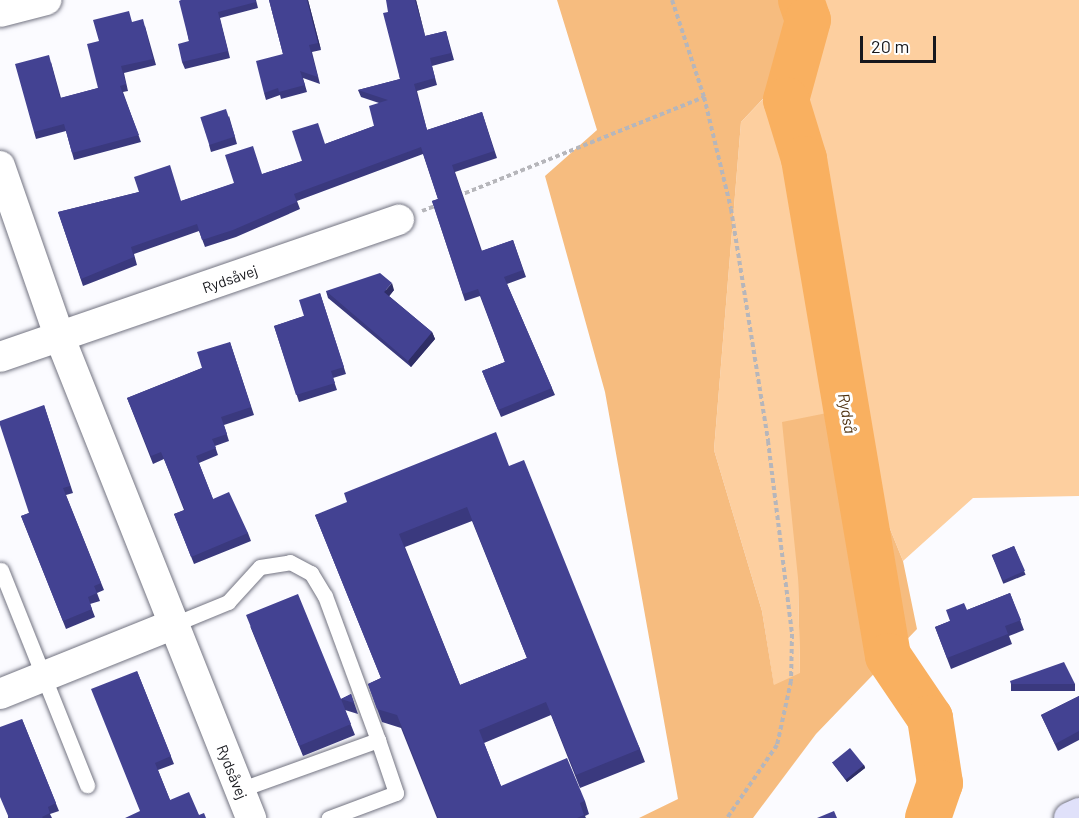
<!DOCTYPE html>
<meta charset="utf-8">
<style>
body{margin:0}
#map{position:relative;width:1079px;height:818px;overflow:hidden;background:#fbfbff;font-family:Barlow,sans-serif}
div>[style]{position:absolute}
.green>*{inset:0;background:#fdcf9f}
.forest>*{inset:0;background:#f6bc7f}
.river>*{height:46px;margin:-23px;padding:0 23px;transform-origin:23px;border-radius:23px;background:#f9b060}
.path>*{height:4px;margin-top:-2px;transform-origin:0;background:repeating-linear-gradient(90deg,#b6b6bb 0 4.5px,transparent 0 7.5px)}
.roads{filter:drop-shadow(0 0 2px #737482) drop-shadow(0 0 2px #737482)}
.service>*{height:15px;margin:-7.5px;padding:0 7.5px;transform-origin:7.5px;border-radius:7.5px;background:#fff}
.minor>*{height:30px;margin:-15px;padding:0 15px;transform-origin:15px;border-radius:15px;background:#fff}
.secondary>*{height:33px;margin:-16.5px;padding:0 16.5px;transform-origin:16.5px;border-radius:16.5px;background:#e0e1fa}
.wall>*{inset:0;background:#3a397e;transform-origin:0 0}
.shaded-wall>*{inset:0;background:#2f2e66}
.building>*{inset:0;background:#434292;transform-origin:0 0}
span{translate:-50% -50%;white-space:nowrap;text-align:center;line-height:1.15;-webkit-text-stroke:6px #fff;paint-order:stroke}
.street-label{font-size:15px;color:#16171c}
.water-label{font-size:16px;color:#4e310f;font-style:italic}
.scale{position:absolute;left:860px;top:36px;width:76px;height:27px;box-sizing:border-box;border:3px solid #16171c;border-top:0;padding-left:8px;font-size:18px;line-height:21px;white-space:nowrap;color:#16171c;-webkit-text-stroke:4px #fff;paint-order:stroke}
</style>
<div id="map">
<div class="green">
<div style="clip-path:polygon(805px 0,1079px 0,1079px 496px,973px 498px,903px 561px,842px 410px,798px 578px,800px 674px,774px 686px,762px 611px,714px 450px,741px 122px,827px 32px)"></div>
</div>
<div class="forest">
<div style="clip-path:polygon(557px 0,805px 0,827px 31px,741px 122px,714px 450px,762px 611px,774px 685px,800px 673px,798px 578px,782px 422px,842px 410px,903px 561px,917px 629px,816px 734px,753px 818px,639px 818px,678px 799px,605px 392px,545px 176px,597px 130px)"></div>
</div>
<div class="river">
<div style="left:801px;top:0;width:21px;rotate:71deg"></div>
<div style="left:808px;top:20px;width:83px;rotate:105.4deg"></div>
<div style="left:786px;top:100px;width:62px;rotate:73deg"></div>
<div style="left:804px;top:159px;width:504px;rotate:80.41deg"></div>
<div style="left:888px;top:656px;width:75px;rotate:55.9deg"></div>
<div style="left:930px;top:718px;width:66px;rotate:81.3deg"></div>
<div style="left:940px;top:783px;width:37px;rotate:109deg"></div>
</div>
<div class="path">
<div style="left:672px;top:0;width:102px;rotate:71.7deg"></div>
<div style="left:704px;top:97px;width:115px;rotate:76.4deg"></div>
<div style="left:731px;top:209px;width:235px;rotate:80.9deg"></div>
<div style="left:768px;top:441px;width:194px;rotate:82.9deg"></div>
<div style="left:792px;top:634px;width:47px;rotate:91.2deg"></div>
<div style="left:791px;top:681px;width:66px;rotate:102.3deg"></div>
<div style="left:777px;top:745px;width:88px;rotate:124.4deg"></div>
<div style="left:458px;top:196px;width:265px;rotate:-21.9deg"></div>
<div style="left:422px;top:211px;width:17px;rotate:-21deg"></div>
</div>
<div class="roads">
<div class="service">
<div style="left:1px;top:570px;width:232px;rotate:68.2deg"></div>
<div style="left:172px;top:625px;width:61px;rotate:-22.3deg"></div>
<div style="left:228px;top:602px;width:47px;rotate:-47.6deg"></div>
<div style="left:260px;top:567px;width:30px;rotate:-9deg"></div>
<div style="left:290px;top:562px;width:24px;rotate:28deg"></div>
<div style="left:311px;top:573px;width:27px;rotate:59deg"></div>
<div style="left:325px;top:596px;width:153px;rotate:69.8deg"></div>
<div style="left:239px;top:790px;width:148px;rotate:-19.8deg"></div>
<div style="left:378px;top:740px;width:56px;rotate:71.2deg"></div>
<div style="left:396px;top:793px;width:72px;rotate:159.5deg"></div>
</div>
<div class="minor">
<div style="left:0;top:12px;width:48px;rotate:-14.6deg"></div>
<div style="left:0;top:166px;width:182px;rotate:70.8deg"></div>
<div style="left:60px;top:338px;width:517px;rotate:68.3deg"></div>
<div style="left:0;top:357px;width:422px;rotate:-19deg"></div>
<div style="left:0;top:694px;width:185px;rotate:-21.9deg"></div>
</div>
<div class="secondary">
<div style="left:1070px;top:818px;width:10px;rotate:-24deg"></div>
</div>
</div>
<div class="wall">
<div style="clip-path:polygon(181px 0,256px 0,258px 8px,220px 18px,230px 58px,185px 69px,182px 62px,189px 41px)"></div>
<div style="clip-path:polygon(269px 0,308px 0,321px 50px,312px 52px,320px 84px,303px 78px,307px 92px,281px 99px,280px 95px,266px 100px,264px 93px,283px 54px)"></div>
<div style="clip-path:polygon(416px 0,425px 36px,446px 31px,454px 60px,432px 66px,437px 85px,417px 91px,427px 130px,482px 112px,497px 158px,455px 172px,482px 251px,513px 240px,526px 277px,507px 284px,555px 395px,501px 417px,482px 371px,505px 362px,480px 296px,465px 301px,432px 201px,438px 199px,423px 154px,297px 201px,300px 209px,236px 237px,205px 247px,199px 231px,134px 254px,137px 265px,83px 286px,58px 212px,139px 192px,181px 201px,302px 161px,325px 144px,374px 126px,379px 103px,361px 97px,358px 90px,400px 79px,388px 12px)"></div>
<div style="clip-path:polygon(133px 22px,145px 26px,156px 65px,124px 73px,128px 91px,123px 92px,141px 142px,74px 160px,66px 131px,36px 139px,34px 132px,51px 62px,61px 98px,98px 88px,99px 41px)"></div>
<div style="clip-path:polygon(229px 116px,237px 144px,211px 152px,209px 145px)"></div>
<div style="clip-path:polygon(394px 290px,389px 296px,432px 332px,435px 339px,411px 367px,328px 298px,326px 291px)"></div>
<div style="clip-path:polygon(320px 293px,346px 374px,333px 378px,337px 390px,299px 402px,274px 326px,304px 316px)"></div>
<div style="clip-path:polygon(230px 342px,254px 415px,224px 425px,229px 441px,215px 446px,218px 455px,199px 463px,213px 499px,248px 533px,251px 541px,194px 564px,174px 514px,184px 510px,164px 459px,153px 464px,127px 398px,202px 368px)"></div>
<div style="clip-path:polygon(44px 405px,73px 493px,66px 495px,104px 590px,97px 593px,100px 601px,90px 604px,95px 617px,66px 629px,21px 516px,29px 513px)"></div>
<div style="clip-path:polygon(evenodd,509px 466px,640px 749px,645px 762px,580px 788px,551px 715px,484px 743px,501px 786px,585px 801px,589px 814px,585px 816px,586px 818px,437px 818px,401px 728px,382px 722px,368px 684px,381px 678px,315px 515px,509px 466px,472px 521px,527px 658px,460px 685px,405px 547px,472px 521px)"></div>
<div style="left:1014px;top:546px;width:31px;height:24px;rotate:68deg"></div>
<div style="clip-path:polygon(1010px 593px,1024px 630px,1009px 636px,1012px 644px,951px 669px,935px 627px,950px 621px,967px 610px)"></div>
<div style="clip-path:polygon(250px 626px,341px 699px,351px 694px,358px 714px,345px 710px,355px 735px,303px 756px)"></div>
<div style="clip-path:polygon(137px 671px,174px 764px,158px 770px,170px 800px,199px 815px,140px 811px)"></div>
<div style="left:1011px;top:684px;width:64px;height:7px"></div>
<div style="clip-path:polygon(1079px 696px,1079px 740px,1058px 751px,1041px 715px)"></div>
<div style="clip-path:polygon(22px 719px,59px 811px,50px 814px,52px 818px,8px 818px)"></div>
<div style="clip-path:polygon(832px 762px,864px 765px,865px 768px,847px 782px,834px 765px)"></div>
</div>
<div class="shaded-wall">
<div style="clip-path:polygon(307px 0,308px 0,321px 50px,318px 43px)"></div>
<div style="clip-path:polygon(415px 0,416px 0,427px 43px,425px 36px)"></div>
<div style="clip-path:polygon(392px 283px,394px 290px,387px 299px,384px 292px)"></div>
<div style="clip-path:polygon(432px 332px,435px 339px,411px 367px,408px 361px)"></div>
<div style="clip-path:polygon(864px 765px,865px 768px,847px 782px,845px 778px)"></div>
</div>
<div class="building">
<div style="clip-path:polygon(181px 0,255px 0,256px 2px,218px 12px,228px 51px,182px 62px,178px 44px,189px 41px,179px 1px)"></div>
<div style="clip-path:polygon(269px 0,307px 0,318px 43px,309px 45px,318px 77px,300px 71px,305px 85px,279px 92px,278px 88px,264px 93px,256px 61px,283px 54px)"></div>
<div style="clip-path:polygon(386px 0,415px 0,425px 36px,446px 31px,451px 53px,430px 58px,435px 78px,414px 84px,427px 130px,482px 112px,494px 151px,452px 165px,481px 251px,513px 240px,523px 270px,504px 277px,552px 388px,498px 410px,482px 371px,505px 362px,478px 289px,463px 294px,432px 201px,438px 199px,421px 147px,294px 194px,297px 202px,233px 230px,202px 240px,197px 224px,131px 247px,134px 257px,81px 279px,58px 212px,139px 192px,134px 177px,170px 165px,181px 201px,234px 183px,225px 155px,253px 146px,262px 174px,302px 161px,292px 131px,318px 123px,325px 144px,374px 126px,369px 106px,388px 100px,358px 90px,400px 79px,383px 13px,388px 12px)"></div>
<div style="clip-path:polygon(129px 11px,132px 22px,143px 19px,153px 59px,121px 66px,126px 84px,120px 86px,139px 135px,72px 153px,64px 124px,34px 132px,15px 64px,49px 55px,60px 98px,98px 88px,87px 44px,99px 41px,93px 20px)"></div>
<div style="left:226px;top:109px;width:29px;height:27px;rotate:72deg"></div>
<div style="clip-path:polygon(380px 273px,392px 283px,384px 292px,432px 332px,408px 361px,326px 291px)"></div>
<div style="clip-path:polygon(320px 293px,344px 367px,331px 371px,335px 383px,296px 395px,274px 326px,304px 316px,299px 300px)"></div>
<div style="clip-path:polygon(230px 342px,251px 407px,221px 417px,227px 434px,212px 439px,216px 448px,196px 456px,213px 499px,229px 492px,248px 533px,191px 557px,174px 514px,185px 510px,161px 452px,151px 456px,127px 398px,202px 368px,197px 352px)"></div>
<div style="clip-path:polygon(44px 405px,70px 486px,63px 488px,101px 583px,94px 586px,97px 593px,88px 597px,92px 609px,63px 621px,21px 516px,29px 513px,0 425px,0 421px)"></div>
<div style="clip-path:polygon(evenodd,496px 432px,509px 466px,524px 460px,640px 749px,576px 775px,546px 702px,479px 730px,501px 786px,567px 758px,585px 801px,580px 803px,584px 815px,577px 818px,438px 818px,397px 715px,377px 709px,368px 684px,381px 678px,315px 515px,347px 502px,344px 493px,496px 432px,467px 507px,527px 658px,460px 685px,399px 534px,467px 507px)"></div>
<div style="left:1014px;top:546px;width:27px;height:24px;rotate:66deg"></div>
<div style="clip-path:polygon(1010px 593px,1021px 620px,1005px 626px,1008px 634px,947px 658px,935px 627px,950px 621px,946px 610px,964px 603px,967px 610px)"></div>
<div style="clip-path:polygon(298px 594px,341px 699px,351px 694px,354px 703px,341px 699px,351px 724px,299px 746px,246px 615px)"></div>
<div style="clip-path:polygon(1064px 662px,1075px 684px,1011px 684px,1010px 681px)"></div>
<div style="clip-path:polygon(137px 671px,171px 756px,155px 763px,170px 800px,189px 792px,199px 815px,204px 813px,206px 818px,125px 818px,140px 811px,91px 689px)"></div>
<div style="clip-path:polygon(1079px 696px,1079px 731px,1055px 744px,1041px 715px)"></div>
<div style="clip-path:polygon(22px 719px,56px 803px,48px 807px,50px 813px,42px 817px,43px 818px,9px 818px,0 797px,0 727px)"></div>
<div style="left:850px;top:748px;width:22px;height:23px;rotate:51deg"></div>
<div style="clip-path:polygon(834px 811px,837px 818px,817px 818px)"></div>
</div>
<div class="street-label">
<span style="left:230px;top:279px;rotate:-19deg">Rydsåvej</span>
<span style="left:232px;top:772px;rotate:68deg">Rydsåvej</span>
</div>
<div class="water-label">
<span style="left:847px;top:413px;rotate:80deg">Rydså</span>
</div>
<div class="scale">20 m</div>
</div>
